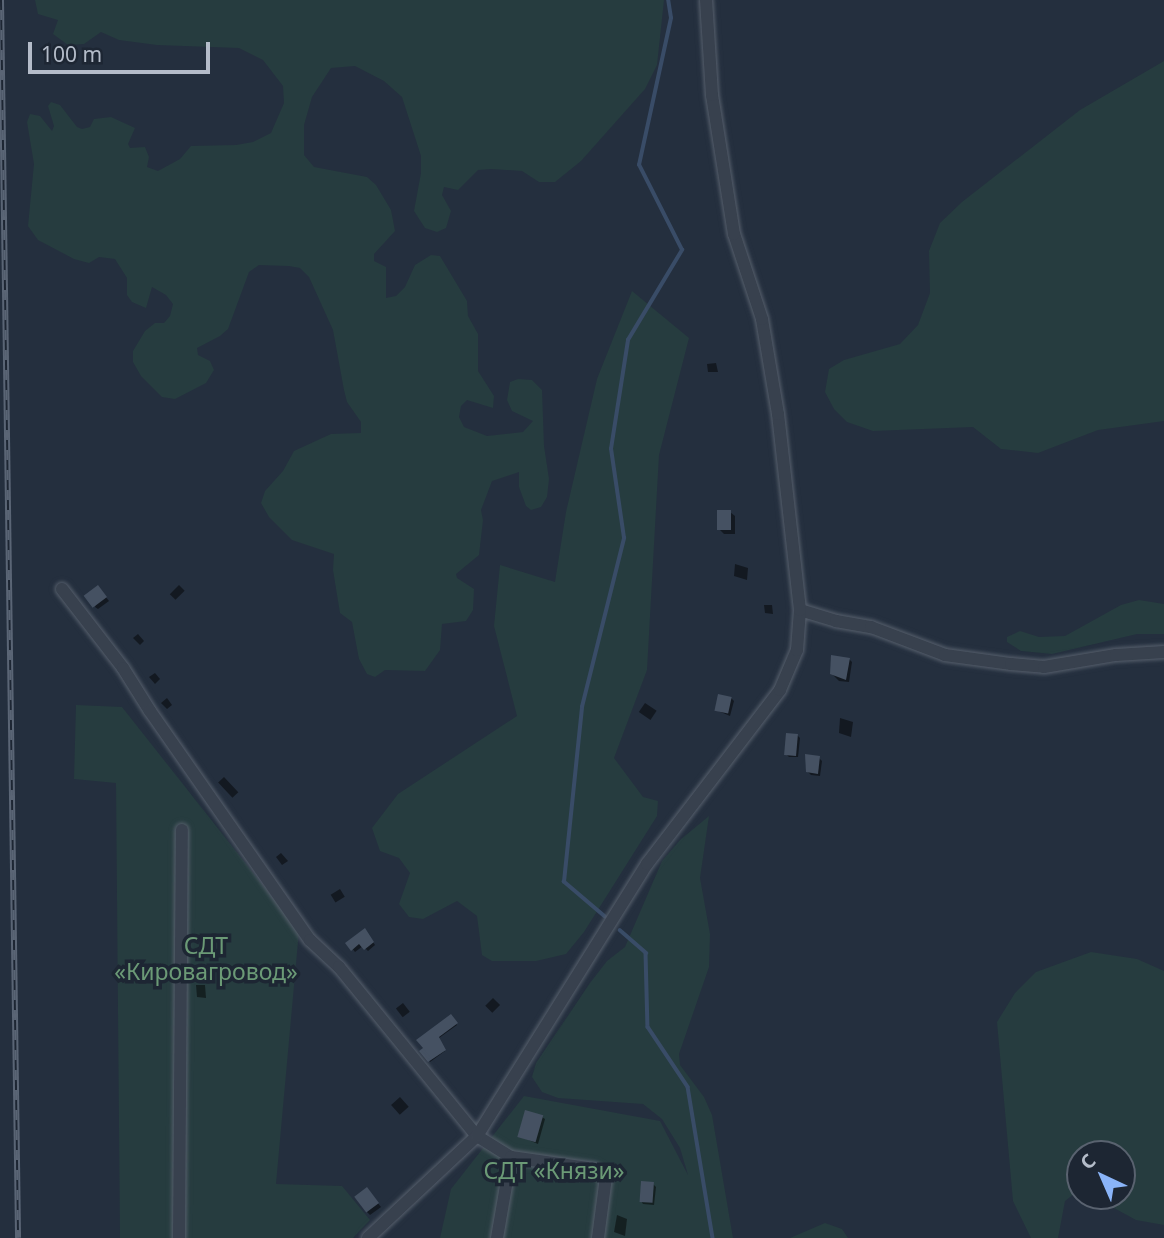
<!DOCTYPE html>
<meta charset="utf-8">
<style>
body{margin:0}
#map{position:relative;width:1164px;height:1238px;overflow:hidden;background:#242f3e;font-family:"Noto Sans",sans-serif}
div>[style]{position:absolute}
.green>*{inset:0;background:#263c3f}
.shadow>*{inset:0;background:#0007;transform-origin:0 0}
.stream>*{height:3.5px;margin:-1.75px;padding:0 1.75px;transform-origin:1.75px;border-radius:1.75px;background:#394c67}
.building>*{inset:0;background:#455162;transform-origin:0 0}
.roads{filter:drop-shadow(0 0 2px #565f6c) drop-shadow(0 0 2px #565f6c)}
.minor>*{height:12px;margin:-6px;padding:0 6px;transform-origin:6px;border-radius:6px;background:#38414e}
.rail>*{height:6px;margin-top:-3px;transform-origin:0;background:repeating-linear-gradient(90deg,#1d2633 0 10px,#5a6575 0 20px);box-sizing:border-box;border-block:2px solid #5a6575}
span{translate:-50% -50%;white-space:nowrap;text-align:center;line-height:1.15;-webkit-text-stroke:7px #1d2633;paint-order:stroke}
.park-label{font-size:23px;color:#6b9a76}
.north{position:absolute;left:1066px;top:1140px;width:70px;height:70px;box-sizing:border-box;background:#1d2633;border:2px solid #59626f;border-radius:50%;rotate:316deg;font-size:19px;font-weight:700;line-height:28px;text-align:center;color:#b4bcc9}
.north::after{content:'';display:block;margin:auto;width:24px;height:32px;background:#8ab4f8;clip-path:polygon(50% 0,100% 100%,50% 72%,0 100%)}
.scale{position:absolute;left:28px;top:42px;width:182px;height:32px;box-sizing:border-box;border:4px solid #b4bcc9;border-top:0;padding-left:9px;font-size:21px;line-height:24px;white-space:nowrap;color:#b4bcc9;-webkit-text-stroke:5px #1d2633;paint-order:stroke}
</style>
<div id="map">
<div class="green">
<div style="clip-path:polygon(35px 0,664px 0,657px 65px,645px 89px,581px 161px,555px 182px,539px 182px,522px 171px,491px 169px,478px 170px,458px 190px,444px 187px,442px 195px,451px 211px,446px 228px,437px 232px,425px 228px,414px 211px,421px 173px,421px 156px,402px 97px,384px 81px,355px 66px,331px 68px,312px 97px,304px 125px,304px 155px,314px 167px,367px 177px,376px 185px,391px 210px,395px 231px,374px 254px,374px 261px,386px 267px,386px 298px,396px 296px,405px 287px,415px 265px,431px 255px,440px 256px,467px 301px,468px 316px,478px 334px,478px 371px,494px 396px,493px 408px,467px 400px,461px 406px,459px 417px,464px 427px,487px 436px,523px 432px,533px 421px,512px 411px,507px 400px,510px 382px,518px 379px,532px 380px,542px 390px,544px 446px,549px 479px,547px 497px,541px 507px,531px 510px,526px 506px,519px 487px,519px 472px,492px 481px,481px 510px,483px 520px,479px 555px,456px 574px,457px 578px,474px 589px,473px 610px,466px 621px,442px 624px,440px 650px,425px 671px,385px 670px,375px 677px,367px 674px,359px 659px,352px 622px,340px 613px,333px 570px,334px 554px,292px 540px,269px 517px,261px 503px,265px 491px,283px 471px,294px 451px,331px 434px,361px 433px,361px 422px,347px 402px,344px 390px,333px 330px,309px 277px,300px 268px,289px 266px,259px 265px,249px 272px,228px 329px,220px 336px,197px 348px,198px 355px,210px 361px,214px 370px,206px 383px,175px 399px,162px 397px,141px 376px,133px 362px,133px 351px,145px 331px,155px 323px,164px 323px,170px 316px,173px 304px,166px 295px,152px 287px,146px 308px,132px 302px,127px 295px,127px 278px,115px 259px,99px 257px,89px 263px,74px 259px,38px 240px,28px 226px,34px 164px,27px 122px,30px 114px,40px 116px,52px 131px,54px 126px,48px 106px,51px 102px,60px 105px,77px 127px,82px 129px,90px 127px,94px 119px,111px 117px,135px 128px,128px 144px,130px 148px,145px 147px,149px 157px,147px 167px,158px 171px,180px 159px,191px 146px,236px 145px,253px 142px,271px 133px,284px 103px,283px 86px,263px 60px,239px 48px,157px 45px,119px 40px,101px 32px,84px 44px,68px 45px,53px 34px,58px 20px,38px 14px)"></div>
<div style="clip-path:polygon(1164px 61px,1164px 421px,1098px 430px,1038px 453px,1001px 449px,973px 427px,873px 431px,847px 422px,834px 409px,825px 392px,829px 369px,844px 360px,900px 344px,918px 325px,930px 293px,929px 251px,940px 223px,962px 202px,1080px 110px)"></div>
<div style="clip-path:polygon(632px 291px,689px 338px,659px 455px,647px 670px,614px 758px,643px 797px,658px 801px,657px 816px,584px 932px,566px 954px,536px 961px,492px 961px,482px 955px,477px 916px,457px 901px,423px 919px,409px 917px,399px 904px,410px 873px,399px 858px,380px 851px,372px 828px,398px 794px,517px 716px,494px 626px,500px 565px,555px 582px,566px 512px,597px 379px)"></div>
<div style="clip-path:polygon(1139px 600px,1164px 604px,1164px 634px,1137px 634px,1052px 654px,1021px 651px,1007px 642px,1007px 637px,1020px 631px,1039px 637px,1065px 636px,1121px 605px)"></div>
<div style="clip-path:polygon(76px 705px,122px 707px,299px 931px,276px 1184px,342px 1186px,370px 1220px,353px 1238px,120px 1238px,116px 783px,74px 779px)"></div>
<div style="clip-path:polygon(709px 816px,700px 878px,710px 934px,709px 967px,679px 1054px,680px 1065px,704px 1097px,712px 1115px,733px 1238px,440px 1238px,451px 1189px,524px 1096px,660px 1121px,688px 1175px,680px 1148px,662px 1119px,643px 1104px,558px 1098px,542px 1092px,532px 1077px,536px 1063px,590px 983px,607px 961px,625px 947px,662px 861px,680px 840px)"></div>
<div style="clip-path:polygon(1091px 952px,1137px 959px,1164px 971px,1164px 1225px,1136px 1220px,1092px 1196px,1122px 1196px,1122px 1154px,1080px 1154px,1080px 1189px,1065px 1201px,1058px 1238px,1031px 1238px,1013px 1201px,997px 1022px,1015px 993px,1036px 972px)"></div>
<div style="clip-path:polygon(825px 1223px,842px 1229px,848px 1238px,790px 1238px)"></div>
</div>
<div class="shadow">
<div style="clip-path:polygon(716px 363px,718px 372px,708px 372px,707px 364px)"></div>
<div style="clip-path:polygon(730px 512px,735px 516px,735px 534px,724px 534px,719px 529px)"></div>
<div style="clip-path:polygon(735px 564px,748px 568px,747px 580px,734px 576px)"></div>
<div style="left:179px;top:585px;width:8px;height:13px;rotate:45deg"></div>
<div style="clip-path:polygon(100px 590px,109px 601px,98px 609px,95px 607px)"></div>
<div style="clip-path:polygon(764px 605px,772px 605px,773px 614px,765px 613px)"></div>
<div style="clip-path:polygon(138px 634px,144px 641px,140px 645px,133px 638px)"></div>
<div style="clip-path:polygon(849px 659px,852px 662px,849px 682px,839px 681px,832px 674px)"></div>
<div style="clip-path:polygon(155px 673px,160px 679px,155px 684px,149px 677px)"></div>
<div style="clip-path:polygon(167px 698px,172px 705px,167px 709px,161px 703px)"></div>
<div style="clip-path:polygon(731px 698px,734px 701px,730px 716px,716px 710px)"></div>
<div style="left:645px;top:703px;width:14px;height:11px;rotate:34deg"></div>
<div style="clip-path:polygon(840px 718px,853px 722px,851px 737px,839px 733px)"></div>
<div style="clip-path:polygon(797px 735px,800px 738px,798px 757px,789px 757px,786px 754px)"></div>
<div style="clip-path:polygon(819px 758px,822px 761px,820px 776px,811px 775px,808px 772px)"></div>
<div style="left:224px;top:777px;width:21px;height:8px;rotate:47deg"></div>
<div style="clip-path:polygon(281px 853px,288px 861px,282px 865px,276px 857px)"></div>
<div style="left:340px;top:889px;width:9px;height:11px;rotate:58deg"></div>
<div style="clip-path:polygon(367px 933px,375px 945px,368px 951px,363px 946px,355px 952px,348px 943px)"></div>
<div style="clip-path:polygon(196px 985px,205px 985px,206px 998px,197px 997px)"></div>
<div style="left:493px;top:998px;width:10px;height:11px;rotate:45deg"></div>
<div style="left:403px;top:1003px;width:11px;height:9px;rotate:52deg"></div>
<div style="clip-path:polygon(451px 1017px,457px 1025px,439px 1038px,445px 1051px,430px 1062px,422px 1051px)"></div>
<div style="left:400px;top:1097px;width:13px;height:12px;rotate:48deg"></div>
<div style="clip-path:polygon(542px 1117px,545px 1119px,538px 1144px,519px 1136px)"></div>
<div style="clip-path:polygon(653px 1184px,656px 1187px,654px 1205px,643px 1204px,641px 1201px)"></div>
<div style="clip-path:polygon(369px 1192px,381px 1207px,370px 1215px,367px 1212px)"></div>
<div style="clip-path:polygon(617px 1215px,627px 1219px,625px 1236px,614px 1232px)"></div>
</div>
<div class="stream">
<div style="left:605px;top:917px;width:54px;rotate:-139.5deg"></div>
<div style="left:564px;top:882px;width:176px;rotate:-84.1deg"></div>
<div style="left:582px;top:707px;width:174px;rotate:-76deg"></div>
<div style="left:624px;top:538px;width:90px;rotate:-98.3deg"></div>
<div style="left:611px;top:449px;width:110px;rotate:-81.1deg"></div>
<div style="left:628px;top:340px;width:105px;rotate:-59deg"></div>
<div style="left:682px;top:250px;width:95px;rotate:-116.8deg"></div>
<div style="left:639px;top:165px;width:150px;rotate:-77.7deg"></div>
<div style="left:671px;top:18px;width:18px;rotate:-99deg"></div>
<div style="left:620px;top:930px;width:35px;rotate:41deg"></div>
<div style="left:646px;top:953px;width:74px;rotate:88.5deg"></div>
<div style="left:648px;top:1027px;width:72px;rotate:56.3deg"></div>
<div style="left:688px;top:1087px;width:153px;rotate:80.6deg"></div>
</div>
<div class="building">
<div style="left:717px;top:510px;width:14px;height:20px"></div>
<div style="left:98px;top:585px;width:15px;height:18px;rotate:53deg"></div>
<div style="clip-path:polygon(831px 655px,850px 658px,846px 680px,830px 674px)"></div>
<div style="left:718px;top:694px;width:14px;height:17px;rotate:12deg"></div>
<div style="left:786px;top:733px;width:12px;height:22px;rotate:5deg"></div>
<div style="clip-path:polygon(805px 754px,820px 756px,818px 774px,806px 772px)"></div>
<div style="clip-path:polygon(365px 928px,374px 942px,364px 950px,359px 944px,351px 951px,345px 943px)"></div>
<div style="clip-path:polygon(451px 1014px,458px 1023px,439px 1037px,446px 1050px,428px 1062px,419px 1051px,423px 1048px,416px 1040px)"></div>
<div style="left:525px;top:1110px;width:19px;height:28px;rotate:16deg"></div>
<div style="left:641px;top:1181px;width:13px;height:21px;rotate:4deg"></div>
<div style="left:367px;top:1187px;width:20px;height:16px;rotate:53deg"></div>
</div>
<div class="roads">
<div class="minor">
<div style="left:62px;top:589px;width:100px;rotate:52.3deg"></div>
<div style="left:123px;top:668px;width:51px;rotate:57.9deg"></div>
<div style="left:150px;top:711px;width:279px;rotate:55.1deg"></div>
<div style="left:310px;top:940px;width:40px;rotate:43deg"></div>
<div style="left:339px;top:967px;width:218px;rotate:50.8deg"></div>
<div style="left:477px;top:1136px;width:40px;rotate:32deg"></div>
<div style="left:511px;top:1157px;width:84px;rotate:8.2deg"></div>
<div style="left:594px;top:1169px;width:14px;rotate:34deg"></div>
<div style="left:606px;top:1177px;width:62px;rotate:97.5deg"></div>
<div style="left:800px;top:610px;width:38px;rotate:17deg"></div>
<div style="left:836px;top:621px;width:36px;rotate:10deg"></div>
<div style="left:871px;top:627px;width:79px;rotate:20.7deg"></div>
<div style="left:945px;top:655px;width:67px;rotate:7.8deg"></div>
<div style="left:1011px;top:664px;width:33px;rotate:5deg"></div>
<div style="left:1044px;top:667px;width:73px;rotate:-9.5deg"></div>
<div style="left:1116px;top:655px;width:48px;rotate:-3.6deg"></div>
<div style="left:179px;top:1238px;width:408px;rotate:-89.6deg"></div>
<div style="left:368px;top:1238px;width:149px;rotate:-43.1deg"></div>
<div style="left:477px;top:1136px;width:321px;rotate:-58deg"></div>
<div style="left:647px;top:864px;width:219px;rotate:-52.6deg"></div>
<div style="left:780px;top:690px;width:43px;rotate:-67deg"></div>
<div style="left:797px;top:650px;width:40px;rotate:-85.7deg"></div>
<div style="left:800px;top:610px;width:197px;rotate:-96.4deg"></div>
<div style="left:778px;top:414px;width:96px;rotate:-99.6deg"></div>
<div style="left:762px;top:319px;width:89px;rotate:-108.2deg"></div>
<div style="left:734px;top:234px;width:141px;rotate:-99deg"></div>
<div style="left:712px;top:95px;width:95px;rotate:-93.6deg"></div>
<div style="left:497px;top:1238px;width:82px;rotate:-80.2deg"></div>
</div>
</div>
<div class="rail">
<div style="left:1px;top:0;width:1238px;rotate:89.21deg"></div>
</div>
<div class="park-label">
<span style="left:206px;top:958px">СДТ<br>«Кировагровод»</span>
<span style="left:554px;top:1170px">СДТ «Князи»</span>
</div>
<div class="north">С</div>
<div class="scale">100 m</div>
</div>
